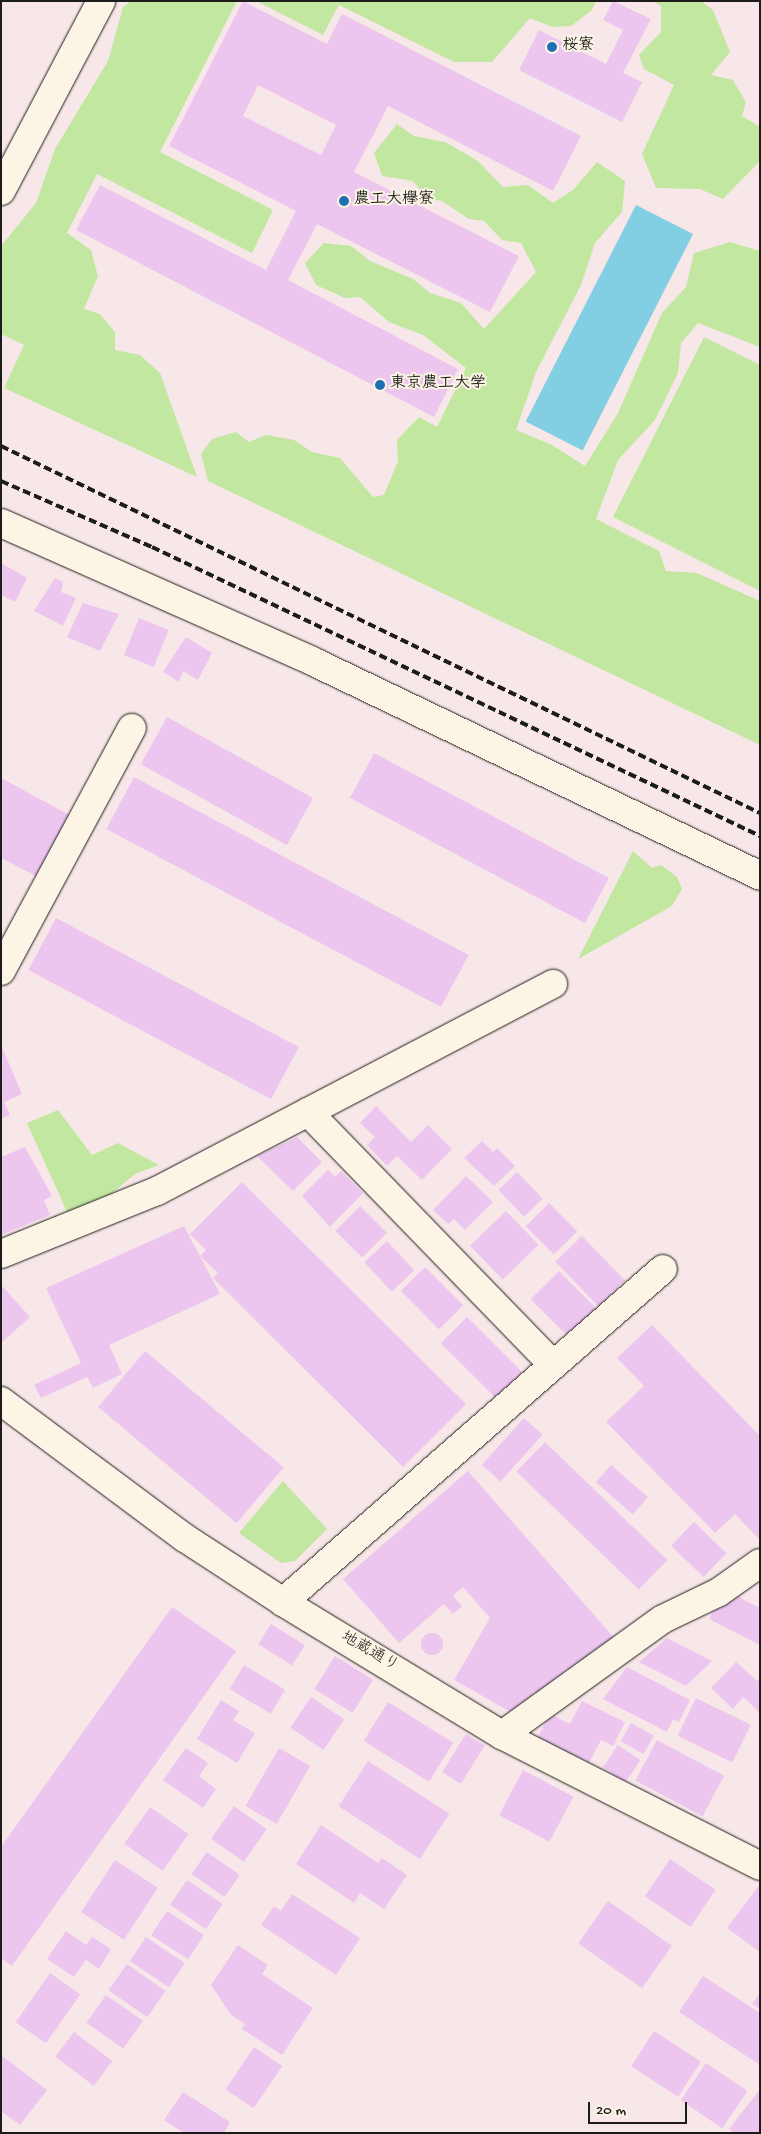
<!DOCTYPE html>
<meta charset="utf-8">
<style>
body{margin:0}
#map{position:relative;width:761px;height:2134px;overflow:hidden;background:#f8e7e8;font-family:"Gochi Hand","Klee One",sans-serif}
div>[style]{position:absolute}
.green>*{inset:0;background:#c2e7a1}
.water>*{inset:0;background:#82cee2;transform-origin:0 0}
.building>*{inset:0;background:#edc6ef;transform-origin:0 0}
.round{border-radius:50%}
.roads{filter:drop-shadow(0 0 1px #1c1c1c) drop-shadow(0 0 1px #1c1c1c)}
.minor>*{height:28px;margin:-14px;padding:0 14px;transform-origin:14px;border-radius:14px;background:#fcf5e5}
.rail>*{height:4px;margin-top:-2px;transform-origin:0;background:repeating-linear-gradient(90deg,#1c1c1c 0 8px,transparent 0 12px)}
.dots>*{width:14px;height:14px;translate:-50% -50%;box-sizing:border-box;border:2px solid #fcf5e5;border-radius:50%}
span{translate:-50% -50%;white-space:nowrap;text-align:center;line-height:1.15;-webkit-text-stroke:4px #fcf5e5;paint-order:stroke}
.poi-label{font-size:16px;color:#1c1c1c;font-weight:700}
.left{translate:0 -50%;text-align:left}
.street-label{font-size:16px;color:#1c1c1c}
.frame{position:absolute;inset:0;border:2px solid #1c1c1c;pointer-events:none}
.scale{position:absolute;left:588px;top:2102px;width:99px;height:22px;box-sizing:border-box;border:2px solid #1c1c1c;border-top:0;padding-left:6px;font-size:15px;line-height:18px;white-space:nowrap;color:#1c1c1c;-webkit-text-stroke:4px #fcf5e5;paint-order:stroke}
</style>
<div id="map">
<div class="green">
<div style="clip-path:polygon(131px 1px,237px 1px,160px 152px,273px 210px,252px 253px,97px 174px,67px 233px,91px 250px,98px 276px,84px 309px,100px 314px,115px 332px,115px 350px,140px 355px,160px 373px,197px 477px,4px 388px,24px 345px,1px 334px,1px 246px,36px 203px,55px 149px,108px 61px,123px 7px)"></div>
<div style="clip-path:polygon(256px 1px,596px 1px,592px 10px,571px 26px,552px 27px,530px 18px,492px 62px,454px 62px,339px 5px,323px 35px)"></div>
<div style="clip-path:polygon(653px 1px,701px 1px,713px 10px,730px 52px,711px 75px,733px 80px,746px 102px,742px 116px,760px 127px,760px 161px,723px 199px,700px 189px,656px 188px,642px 154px,674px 85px,644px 69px,639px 55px,661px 32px,661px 6px)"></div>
<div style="clip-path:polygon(397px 124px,414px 136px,445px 142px,478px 161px,503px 187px,528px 185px,553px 203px,574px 189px,597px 162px,625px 181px,622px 212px,595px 243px,581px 285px,536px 372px,516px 430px,552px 445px,585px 466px,618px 413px,662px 313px,686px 287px,694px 253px,730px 242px,760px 251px,760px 347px,698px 323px,681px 343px,678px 373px,655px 420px,618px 460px,596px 519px,659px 551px,666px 571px,697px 573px,760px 601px,760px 745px,208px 481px,201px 454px,212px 439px,236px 432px,249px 442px,266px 435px,294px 440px,312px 452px,340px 458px,373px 497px,384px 495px,398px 461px,397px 440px,419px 417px,437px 427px,466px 368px,423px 335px,389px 322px,360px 297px,345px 298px,316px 285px,305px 263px,324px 243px,351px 246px,370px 261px,413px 279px,430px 293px,461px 303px,484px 329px,536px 272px,521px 243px,502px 240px,484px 221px,469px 219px,442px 201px,428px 199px,413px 181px,382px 176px,374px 153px)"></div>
<div style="clip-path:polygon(704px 337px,760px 365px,760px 591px,613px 517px)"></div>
<div style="clip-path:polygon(633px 851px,652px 868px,661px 865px,677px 877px,682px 889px,672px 906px,578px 959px)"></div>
<div style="clip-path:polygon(58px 1110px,92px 1155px,118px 1143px,159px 1165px,135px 1174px,106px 1198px,67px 1212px,27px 1123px)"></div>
<div style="clip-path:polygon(283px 1481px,327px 1529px,295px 1561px,281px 1563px,239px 1533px)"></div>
</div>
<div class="water">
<div style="left:636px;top:205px;width:64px;height:243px;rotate:27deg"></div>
</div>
<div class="building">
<div style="clip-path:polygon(evenodd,243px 1px,327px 44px,342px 14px,581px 136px,553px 191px,388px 106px,354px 172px,519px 256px,490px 312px,317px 224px,288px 280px,458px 369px,434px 417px,76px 230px,100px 185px,266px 270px,296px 211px,169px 146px,243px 1px,258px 85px,336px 125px,321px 155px,243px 116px,258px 85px)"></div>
<div style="clip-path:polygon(613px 1px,651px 19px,623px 73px,642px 82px,622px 122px,519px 70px,539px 30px,606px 64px,623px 30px,603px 20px)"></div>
<div style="clip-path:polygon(1px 563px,27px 578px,15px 602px,1px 595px)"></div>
<div style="clip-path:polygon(55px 578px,63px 582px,61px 592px,76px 598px,63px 626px,34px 611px)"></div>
<div style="clip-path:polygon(83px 603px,119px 614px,100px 651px,67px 637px)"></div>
<div style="left:139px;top:618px;width:32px;height:40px;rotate:22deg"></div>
<div style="clip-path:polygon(186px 637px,212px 653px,198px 680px,183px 671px,179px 682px,163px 672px)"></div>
<div style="left:167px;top:717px;width:167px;height:54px;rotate:29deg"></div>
<div style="left:374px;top:753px;width:266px;height:51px;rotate:28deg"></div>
<div style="left:134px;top:777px;width:379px;height:59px;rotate:28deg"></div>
<div style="clip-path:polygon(1px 778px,73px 817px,40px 878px,1px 858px)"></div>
<div style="left:56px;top:918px;width:275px;height:59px;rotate:28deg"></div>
<div style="clip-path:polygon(1px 1045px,22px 1094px,4px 1102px,10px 1115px,1px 1119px)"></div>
<div style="clip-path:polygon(376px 1106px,411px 1142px,428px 1125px,452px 1149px,422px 1180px,397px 1156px,387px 1166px,367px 1145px,375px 1137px,360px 1123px)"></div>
<div style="clip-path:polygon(297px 1137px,322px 1162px,293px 1191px,257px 1156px)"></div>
<div style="clip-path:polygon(482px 1141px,493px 1152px,497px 1148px,515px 1166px,494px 1186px,464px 1158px)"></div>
<div style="clip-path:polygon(25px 1147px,52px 1196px,44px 1200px,50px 1215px,1px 1235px,1px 1157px)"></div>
<div style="clip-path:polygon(328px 1170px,335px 1177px,341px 1171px,363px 1193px,330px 1227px,302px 1196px)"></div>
<div style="left:517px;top:1172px;width:37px;height:26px;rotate:46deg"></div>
<div style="clip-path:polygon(466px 1176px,493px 1202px,465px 1230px,454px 1219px,448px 1224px,433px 1210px)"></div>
<div style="clip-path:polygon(242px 1182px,466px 1404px,403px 1467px,213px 1278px,218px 1273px,200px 1256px,206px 1250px,190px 1234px)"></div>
<div style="left:549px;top:1203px;width:40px;height:33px;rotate:45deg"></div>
<div style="left:360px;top:1206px;width:38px;height:35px;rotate:45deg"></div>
<div style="left:506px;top:1211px;width:47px;height:50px;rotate:46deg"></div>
<div style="clip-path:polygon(184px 1226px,220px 1294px,109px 1345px,122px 1374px,93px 1388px,87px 1377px,41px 1398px,34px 1385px,81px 1363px,46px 1288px)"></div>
<div style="left:582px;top:1236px;width:62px;height:37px;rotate:46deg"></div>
<div style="left:387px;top:1241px;width:40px;height:31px;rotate:47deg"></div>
<div style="left:425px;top:1267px;width:54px;height:34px;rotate:45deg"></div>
<div style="left:559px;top:1271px;width:52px;height:40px;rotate:45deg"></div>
<div style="clip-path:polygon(1px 1285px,30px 1317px,1px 1343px)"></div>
<div style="left:467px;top:1317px;width:78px;height:37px;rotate:45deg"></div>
<div style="clip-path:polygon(652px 1325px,760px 1436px,760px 1540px,735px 1514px,715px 1533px,606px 1422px,644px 1386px,617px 1358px)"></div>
<div style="left:145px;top:1351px;width:181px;height:73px;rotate:40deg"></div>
<div style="left:524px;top:1418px;width:25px;height:63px;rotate:42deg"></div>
<div style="left:545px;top:1442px;width:170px;height:41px;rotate:44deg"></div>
<div style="left:611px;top:1465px;width:49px;height:23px;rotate:41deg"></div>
<div style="clip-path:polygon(468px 1471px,616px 1640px,574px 1677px,566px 1668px,548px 1700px,534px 1692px,520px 1717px,454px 1680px,490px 1618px,463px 1587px,453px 1596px,462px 1606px,453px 1614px,444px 1604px,399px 1643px,343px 1579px)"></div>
<div style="left:694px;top:1522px;width:45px;height:33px;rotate:44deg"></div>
<div style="clip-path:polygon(733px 1594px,760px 1608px,760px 1645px,709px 1619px,717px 1604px)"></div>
<div style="clip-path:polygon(172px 1607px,236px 1651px,12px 1966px,1px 1958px,1px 1847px)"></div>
<div style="left:271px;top:1624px;width:40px;height:24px;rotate:32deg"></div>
<div class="round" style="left:421px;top:1633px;width:22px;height:22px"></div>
<div style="clip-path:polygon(667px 1638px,712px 1661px,686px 1686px,639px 1662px)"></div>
<div style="left:335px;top:1656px;width:45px;height:39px;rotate:32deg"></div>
<div style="clip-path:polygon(736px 1662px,757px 1681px,760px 1678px,760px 1713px,743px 1697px,733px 1709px,711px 1688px)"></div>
<div style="left:244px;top:1665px;width:48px;height:28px;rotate:31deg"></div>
<div style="clip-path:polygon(627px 1667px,690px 1700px,679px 1722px,673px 1719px,667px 1732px,603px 1699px)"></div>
<div style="left:311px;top:1697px;width:40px;height:37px;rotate:34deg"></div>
<div style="left:696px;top:1698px;width:61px;height:42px;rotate:26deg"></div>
<div style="clip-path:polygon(221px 1700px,239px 1711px,233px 1720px,255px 1733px,237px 1763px,197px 1739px)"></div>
<div style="clip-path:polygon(582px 1701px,625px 1722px,613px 1746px,601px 1740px,589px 1763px,538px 1737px,550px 1714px,570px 1724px)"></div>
<div style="left:388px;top:1702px;width:77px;height:46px;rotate:32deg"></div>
<div style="left:631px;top:1723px;width:26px;height:21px;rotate:29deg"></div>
<div style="left:466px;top:1734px;width:22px;height:45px;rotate:32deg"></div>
<div style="left:657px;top:1740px;width:76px;height:46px;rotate:28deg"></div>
<div style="left:618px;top:1745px;width:27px;height:27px;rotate:34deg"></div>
<div style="clip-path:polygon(186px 1748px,208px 1763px,199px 1776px,216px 1789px,203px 1808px,163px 1780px)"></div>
<div style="left:279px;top:1748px;width:36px;height:67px;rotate:30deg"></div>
<div style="left:368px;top:1761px;width:97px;height:54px;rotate:33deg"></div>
<div style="left:523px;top:1770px;width:57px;height:51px;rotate:28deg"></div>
<div style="left:234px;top:1806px;width:40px;height:40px;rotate:35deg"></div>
<div style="left:150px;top:1807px;width:47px;height:45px;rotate:35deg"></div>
<div style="clip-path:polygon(321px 1825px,378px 1863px,382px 1858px,407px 1875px,384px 1909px,360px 1893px,354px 1903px,296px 1864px)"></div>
<div style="left:207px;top:1852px;width:40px;height:27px;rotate:35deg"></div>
<div style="left:670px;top:1859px;width:55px;height:45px;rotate:34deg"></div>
<div style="left:115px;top:1860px;width:51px;height:62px;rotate:33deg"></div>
<div style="left:187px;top:1880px;width:43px;height:30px;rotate:34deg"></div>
<div style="clip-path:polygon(760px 1884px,760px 1952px,727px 1928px)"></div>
<div style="clip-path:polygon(292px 1894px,360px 1938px,336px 1975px,261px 1925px,274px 1906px,281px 1911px)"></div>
<div style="left:608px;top:1901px;width:78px;height:52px;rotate:35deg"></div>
<div style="left:167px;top:1911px;width:44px;height:29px;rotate:33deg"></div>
<div style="clip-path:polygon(66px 1931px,86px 1945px,92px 1937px,111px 1949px,99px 1969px,86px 1960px,74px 1977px,47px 1959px)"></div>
<div style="left:146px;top:1937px;width:47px;height:29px;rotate:34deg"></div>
<div style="clip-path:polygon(238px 1945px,268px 1965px,262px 1974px,313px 2008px,282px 2055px,242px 2029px,245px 2024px,231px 2015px,211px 1985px)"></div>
<div style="left:127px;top:1964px;width:47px;height:32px;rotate:35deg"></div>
<div style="left:50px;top:1973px;width:37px;height:60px;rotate:35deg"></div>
<div style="clip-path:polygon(703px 1976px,760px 2013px,760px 2065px,679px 2012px)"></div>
<div style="clip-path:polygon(760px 1993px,760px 2009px,752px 2004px)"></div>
<div style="left:106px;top:1995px;width:45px;height:34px;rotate:35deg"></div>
<div style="left:654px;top:2031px;width:56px;height:42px;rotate:33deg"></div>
<div style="left:74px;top:2032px;width:48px;height:31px;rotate:37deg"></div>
<div style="left:254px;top:2047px;width:34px;height:51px;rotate:34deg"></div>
<div style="clip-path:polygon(1px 2055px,47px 2090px,20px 2125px,1px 2111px)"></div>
<div style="left:706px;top:2063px;width:50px;height:45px;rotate:34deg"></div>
<div style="clip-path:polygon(760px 2089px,760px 2133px,734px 2133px,729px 2129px)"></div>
<div style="clip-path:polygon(183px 2092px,230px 2122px,224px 2133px,184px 2133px,164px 2120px)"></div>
</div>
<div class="roads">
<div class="minor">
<div style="left:1px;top:191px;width:215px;rotate:-62.2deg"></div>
<div style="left:1px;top:523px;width:340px;rotate:23.9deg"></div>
<div style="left:312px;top:661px;width:497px;rotate:25.6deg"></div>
<div style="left:1px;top:971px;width:276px;rotate:-61.7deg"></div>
<div style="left:308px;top:1112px;width:352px;rotate:45.9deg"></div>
<div style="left:1px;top:1254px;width:168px;rotate:-22deg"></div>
<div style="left:157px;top:1191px;width:447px;rotate:-27.6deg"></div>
<div style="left:1px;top:1401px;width:229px;rotate:36.7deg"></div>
<div style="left:185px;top:1538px;width:117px;rotate:33.1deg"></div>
<div style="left:283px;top:1602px;width:256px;rotate:31.3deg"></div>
<div style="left:502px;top:1735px;width:289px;rotate:26.9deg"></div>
<div style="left:283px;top:1602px;width:505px;rotate:-41.23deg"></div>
<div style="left:502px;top:1735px;width:198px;rotate:-35.8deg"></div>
<div style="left:663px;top:1619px;width:62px;rotate:-25.7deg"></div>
<div style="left:719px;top:1592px;width:50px;rotate:-35.3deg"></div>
</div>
</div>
<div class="rail">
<div style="left:1px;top:446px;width:843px;rotate:25.81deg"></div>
<div style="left:1px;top:481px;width:165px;rotate:23.6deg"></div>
<div style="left:152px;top:547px;width:673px;rotate:25.42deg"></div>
</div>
<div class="dots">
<div style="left:552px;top:47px;background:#1f6fb2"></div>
<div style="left:344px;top:201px;background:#1f6fb2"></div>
<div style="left:380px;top:385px;background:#1f6fb2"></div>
</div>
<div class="poi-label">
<span class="left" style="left:562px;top:47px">桜寮</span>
<span class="left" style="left:354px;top:201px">農工大欅寮</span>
<span class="left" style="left:390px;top:385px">東京農工大学</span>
</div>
<div class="street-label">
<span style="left:369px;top:1653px;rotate:30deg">地蔵通り</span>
</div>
<div class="frame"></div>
<div class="scale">20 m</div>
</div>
